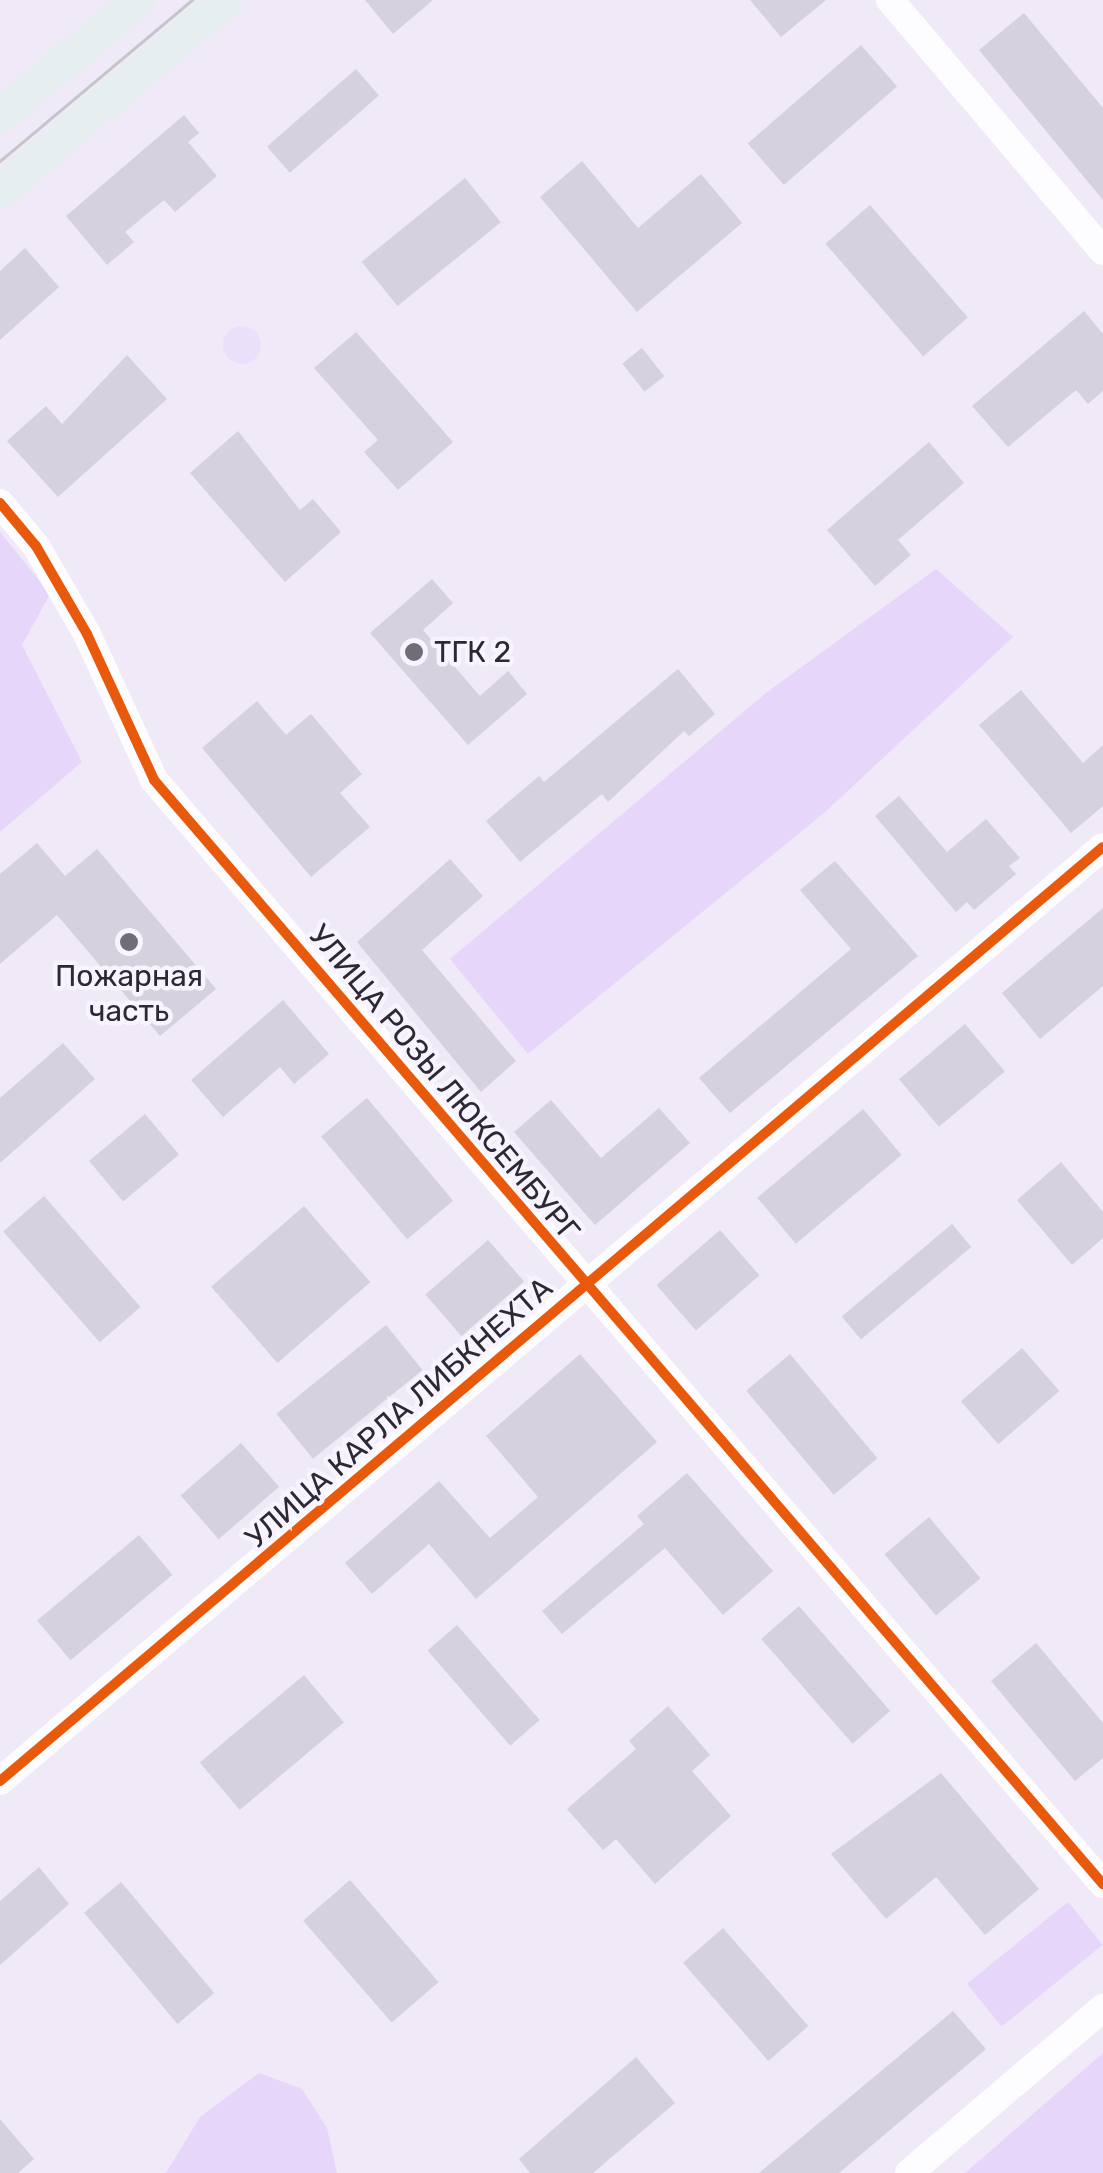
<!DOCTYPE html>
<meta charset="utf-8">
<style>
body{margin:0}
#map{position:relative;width:1103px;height:2173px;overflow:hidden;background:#efe9f8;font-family:Rubik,sans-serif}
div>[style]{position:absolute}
.built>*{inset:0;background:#ebe0fa}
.round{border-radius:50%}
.green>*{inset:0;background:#e6d6fa;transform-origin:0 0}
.building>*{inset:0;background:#d6d1de;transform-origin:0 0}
.minor>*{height:28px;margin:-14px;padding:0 14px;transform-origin:14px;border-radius:14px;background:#fdfcfe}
.major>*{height:35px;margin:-17.5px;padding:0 17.5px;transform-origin:17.5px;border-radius:17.5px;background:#e6eeef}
.tram>*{height:2.5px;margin:-1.25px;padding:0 1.25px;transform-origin:1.25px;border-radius:1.25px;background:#c6c5c8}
.cycleway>*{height:10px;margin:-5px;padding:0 5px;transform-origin:5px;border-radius:5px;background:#e8590c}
.dots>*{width:28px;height:28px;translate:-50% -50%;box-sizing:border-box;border:5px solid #f8f4ff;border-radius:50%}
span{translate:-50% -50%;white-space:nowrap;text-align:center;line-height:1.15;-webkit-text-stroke:9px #f8f4ff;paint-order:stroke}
.poi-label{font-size:30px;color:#2d2933}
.left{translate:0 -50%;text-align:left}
.street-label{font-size:30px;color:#2d2933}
</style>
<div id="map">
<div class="built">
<div class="round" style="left:223px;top:326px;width:38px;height:38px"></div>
</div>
<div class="green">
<div style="clip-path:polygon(0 532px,50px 594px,22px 645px,82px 762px,0 832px)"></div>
<div style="clip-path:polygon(936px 569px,1013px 637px,824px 813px,528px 1054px,450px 959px,766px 693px)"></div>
<div style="left:1068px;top:1902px;width:55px;height:130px;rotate:51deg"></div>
<div style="clip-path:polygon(1103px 2053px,1103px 2173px,965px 2173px)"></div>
<div style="clip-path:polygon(259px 2073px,302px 2089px,327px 2128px,337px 2173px,166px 2173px,200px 2117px)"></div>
</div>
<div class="building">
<div style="clip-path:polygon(365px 0,433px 0,393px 34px)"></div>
<div style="clip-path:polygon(750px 0,826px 0,781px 37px)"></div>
<div style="clip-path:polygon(1024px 13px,1103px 108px,1103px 200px,979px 50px)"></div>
<div style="left:861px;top:45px;width:55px;height:150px;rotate:49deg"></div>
<div style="left:356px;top:69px;width:35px;height:118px;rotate:49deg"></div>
<div style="clip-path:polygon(184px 115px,199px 133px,188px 142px,217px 176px,175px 212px,164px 200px,125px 232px,134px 242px,107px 265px,66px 216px)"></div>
<div style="clip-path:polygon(582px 161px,638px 228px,701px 174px,742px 223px,637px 312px,540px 197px)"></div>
<div style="left:465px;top:178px;width:57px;height:133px;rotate:51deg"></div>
<div style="left:870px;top:205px;width:149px;height:59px;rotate:49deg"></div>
<div style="clip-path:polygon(25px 248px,59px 287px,0 340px,0 271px)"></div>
<div style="clip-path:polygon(1084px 311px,1103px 334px,1103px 391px,1088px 404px,1076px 390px,1008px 447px,972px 406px)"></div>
<div style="clip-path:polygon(356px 332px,453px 442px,398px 490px,364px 452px,378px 440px,314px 368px)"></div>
<div style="left:642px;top:348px;width:36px;height:25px;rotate:52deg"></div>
<div style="clip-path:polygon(127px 355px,167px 399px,58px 497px,7px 441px,46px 406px,62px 424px)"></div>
<div style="clip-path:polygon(238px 431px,300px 510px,313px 499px,341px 532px,285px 582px,190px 473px)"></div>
<div style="clip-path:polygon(929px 442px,964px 483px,898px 540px,911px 555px,875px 586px,827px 530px)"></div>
<div style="clip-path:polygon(432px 579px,453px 603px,423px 630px,480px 696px,508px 671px,527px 694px,468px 745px,370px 633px)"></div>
<div style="clip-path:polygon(678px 669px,715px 714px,689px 736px,684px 731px,608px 802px,602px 794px,520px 862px,486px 821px,539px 776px,544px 782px)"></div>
<div style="clip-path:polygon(1021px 690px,1083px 763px,1103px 745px,1103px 806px,1071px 833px,979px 725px)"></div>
<div style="clip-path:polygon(257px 701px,286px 735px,311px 714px,362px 774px,340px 793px,370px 827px,311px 877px,202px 748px)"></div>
<div style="clip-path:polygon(899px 796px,947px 852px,986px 819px,1020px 858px,1009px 866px,1016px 874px,974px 910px,967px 902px,956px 912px,875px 816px)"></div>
<div style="clip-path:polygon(37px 843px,65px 876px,97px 849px,216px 989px,160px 1036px,57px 915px,0 964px,0 874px)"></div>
<div style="clip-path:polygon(450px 859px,483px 896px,422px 950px,516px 1061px,481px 1092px,357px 942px)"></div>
<div style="clip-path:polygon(835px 861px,918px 956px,730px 1113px,699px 1078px,851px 949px,800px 890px)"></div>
<div style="clip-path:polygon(1103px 908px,1103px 986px,1040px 1039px,1002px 993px)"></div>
<div style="clip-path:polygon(283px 1000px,329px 1054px,294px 1084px,280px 1067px,223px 1117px,191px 1080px)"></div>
<div style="left:965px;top:1024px;width:62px;height:86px;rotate:50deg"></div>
<div style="clip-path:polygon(63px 1043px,95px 1079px,0 1163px,0 1098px)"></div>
<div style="left:367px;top:1098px;width:134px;height:60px;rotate:50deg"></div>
<div style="clip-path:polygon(551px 1100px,601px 1158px,659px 1108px,690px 1143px,595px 1225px,514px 1132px)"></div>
<div style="left:863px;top:1109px;width:60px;height:138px;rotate:50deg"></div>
<div style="left:145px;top:1114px;width:53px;height:73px;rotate:50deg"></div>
<div style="clip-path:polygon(1061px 1162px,1103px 1212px,1103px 1238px,1072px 1265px,1017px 1200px)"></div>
<div style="left:44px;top:1196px;width:147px;height:54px;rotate:49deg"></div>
<div style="left:304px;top:1206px;width:101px;height:123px;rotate:49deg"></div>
<div style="left:952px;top:1224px;width:30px;height:144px;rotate:50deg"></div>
<div style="left:720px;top:1230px;width:60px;height:84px;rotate:49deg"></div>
<div style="left:488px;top:1240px;width:55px;height:83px;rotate:49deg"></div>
<div style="left:386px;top:1325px;width:58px;height:141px;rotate:51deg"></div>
<div style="left:1022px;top:1348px;width:57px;height:81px;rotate:49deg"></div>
<div style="clip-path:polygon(580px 1354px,657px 1442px,476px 1599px,429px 1544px,372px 1594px,345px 1563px,439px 1481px,490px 1538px,538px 1497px,486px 1436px)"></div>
<div style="left:790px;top:1354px;width:136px;height:57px;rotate:50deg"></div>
<div style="left:241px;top:1443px;width:58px;height:80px;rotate:49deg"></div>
<div style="clip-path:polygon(687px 1473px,773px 1571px,723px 1615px,665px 1548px,562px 1634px,542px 1611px,644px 1524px,637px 1516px)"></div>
<div style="left:929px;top:1517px;width:80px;height:58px;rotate:50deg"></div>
<div style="left:139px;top:1535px;width:52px;height:133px;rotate:50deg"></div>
<div style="left:799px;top:1606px;width:139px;height:50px;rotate:49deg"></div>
<div style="left:457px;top:1625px;width:126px;height:39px;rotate:49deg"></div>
<div style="clip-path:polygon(1036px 1643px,1103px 1723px,1103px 1758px,1075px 1781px,991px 1681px)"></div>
<div style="left:304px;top:1675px;width:62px;height:136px;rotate:50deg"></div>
<div style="clip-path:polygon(668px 1706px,710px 1755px,692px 1771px,731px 1816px,655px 1884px,616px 1839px,603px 1850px,567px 1809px,636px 1749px,629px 1741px)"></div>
<div style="clip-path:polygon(941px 1773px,1039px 1889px,985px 1935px,936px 1877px,886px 1919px,831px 1854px)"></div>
<div style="clip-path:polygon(39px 1867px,69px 1904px,0 1965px,0 1901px)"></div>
<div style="left:350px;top:1880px;width:135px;height:62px;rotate:49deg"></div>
<div style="left:121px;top:1882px;width:145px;height:48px;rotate:50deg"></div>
<div style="left:723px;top:1928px;width:130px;height:53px;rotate:49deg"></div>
<div style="clip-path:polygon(953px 2011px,986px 2049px,839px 2173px,759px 2173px)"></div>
<div style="clip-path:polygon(636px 2057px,675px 2103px,593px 2173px,530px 2173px,519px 2159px)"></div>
<div style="clip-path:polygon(0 2119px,34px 2159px,18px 2173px,0 2173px)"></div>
</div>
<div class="minor">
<div style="left:890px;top:0;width:329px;rotate:49.7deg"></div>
<div style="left:0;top:503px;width:56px;rotate:50.1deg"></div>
<div style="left:36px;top:546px;width:102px;rotate:59.9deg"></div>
<div style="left:87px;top:634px;width:161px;rotate:65.3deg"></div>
<div style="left:154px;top:780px;width:1456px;rotate:49.32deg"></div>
<div style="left:0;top:1781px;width:1445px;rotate:-40.26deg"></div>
<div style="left:909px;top:2173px;width:255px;rotate:-40.4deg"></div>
</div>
<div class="major">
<div style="left:0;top:115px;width:179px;rotate:-40deg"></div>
<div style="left:0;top:190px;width:294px;rotate:-40.2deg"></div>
</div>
<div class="tram">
<div style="left:0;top:161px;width:251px;rotate:-40deg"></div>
</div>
<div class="cycleway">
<div style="left:0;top:503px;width:56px;rotate:50.1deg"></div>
<div style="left:36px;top:546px;width:102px;rotate:59.9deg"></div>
<div style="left:87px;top:634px;width:161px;rotate:65.3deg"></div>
<div style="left:154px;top:780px;width:1456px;rotate:49.32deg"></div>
<div style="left:0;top:1781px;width:1445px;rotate:-40.26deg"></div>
</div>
<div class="dots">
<div style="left:414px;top:652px;background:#716c78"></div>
<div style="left:129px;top:942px;background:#716c78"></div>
</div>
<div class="poi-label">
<span class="left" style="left:434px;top:652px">ТГК 2</span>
<span style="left:129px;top:993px">Пожарная<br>часть</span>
</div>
<div class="street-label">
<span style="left:444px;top:1083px;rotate:50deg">УЛИЦА РОЗЫ ЛЮКСЕМБУРГ</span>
<span style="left:399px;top:1413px;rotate:-41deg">УЛИЦА КАРЛА ЛИБКНЕХТА</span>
</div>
</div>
